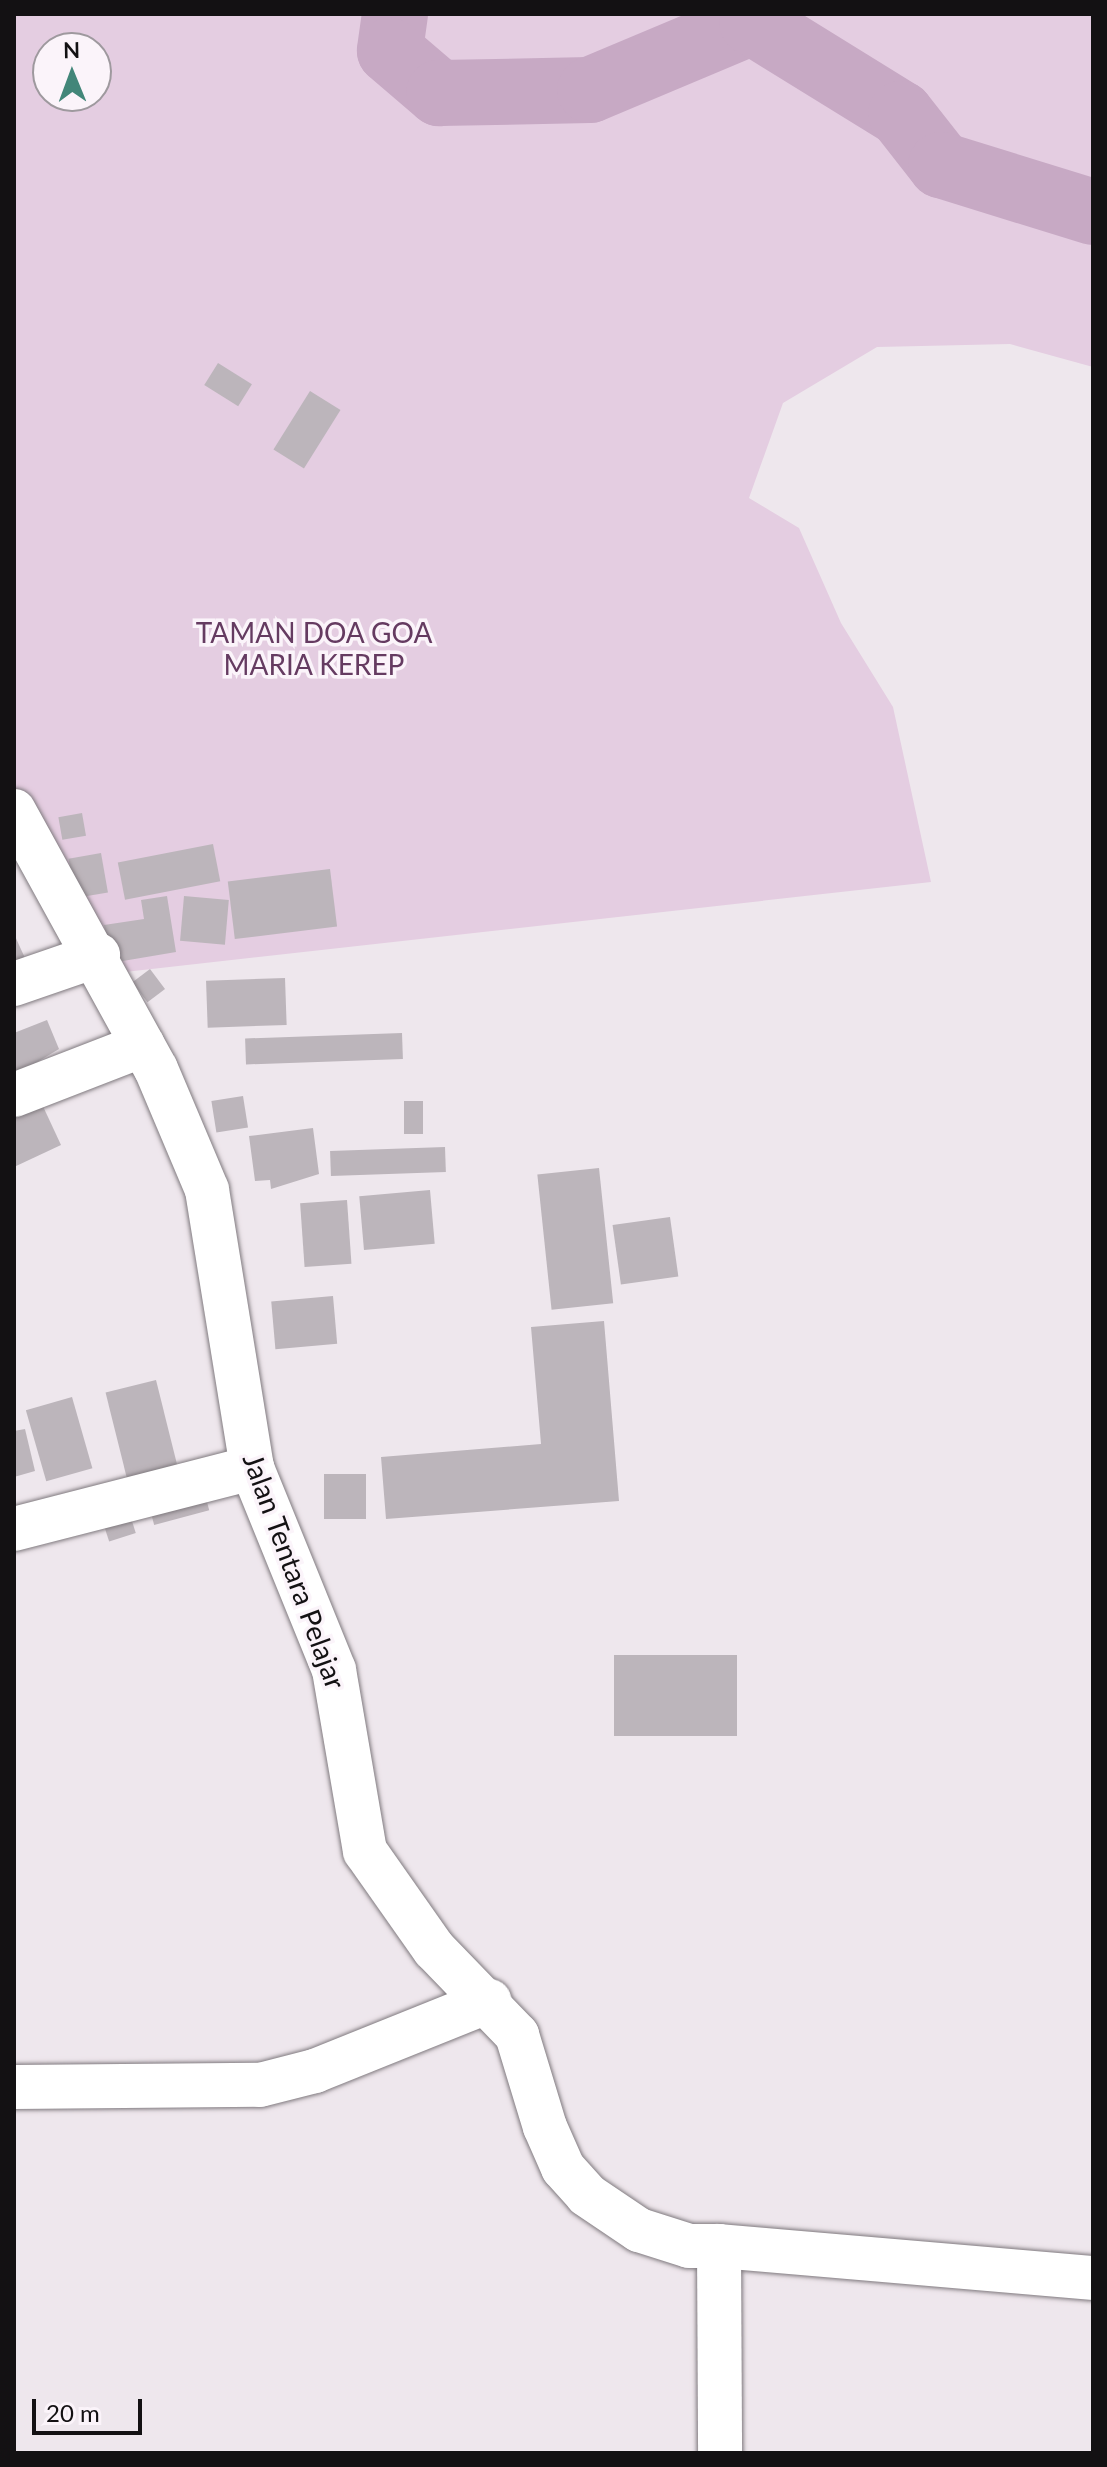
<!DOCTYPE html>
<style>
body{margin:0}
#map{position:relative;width:1107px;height:2467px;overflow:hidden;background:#eee7ed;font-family:Lato,sans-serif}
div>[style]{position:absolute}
.green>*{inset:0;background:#e4cde1}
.river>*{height:66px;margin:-33px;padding:0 33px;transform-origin:33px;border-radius:33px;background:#c7a9c4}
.building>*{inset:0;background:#bcb5bb;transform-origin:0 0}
.roads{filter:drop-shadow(0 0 2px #807a7f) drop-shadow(0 0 2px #807a7f)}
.minor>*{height:44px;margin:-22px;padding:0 22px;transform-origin:22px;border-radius:22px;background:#fff}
span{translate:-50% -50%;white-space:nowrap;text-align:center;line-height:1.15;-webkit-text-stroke:7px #fbf4fa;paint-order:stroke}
.park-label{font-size:28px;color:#653b61}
.street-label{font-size:28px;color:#131113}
.frame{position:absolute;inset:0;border:16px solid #131113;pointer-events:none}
.north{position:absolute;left:32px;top:32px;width:80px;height:80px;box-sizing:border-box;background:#fbf4fa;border:2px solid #9e999e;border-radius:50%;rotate:359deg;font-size:22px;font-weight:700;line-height:32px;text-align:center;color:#131113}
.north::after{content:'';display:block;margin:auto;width:28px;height:36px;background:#428679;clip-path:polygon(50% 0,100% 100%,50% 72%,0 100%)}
.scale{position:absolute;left:32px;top:2399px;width:110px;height:36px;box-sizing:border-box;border:4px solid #131113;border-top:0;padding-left:10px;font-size:24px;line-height:28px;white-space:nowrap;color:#131113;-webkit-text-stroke:6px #fbf4fa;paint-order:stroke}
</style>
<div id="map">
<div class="green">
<div style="clip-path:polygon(evenodd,14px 14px,1093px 14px,1093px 367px,1010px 344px,877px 347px,783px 403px,749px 498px,799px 528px,841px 623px,893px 707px,931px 882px,107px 974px,14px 840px,14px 14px,48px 48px,96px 48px,96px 96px,48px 96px,48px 48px)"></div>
</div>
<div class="river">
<div style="left:395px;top:14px;width:37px;rotate:98deg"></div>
<div style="left:390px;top:51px;width:65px;rotate:40.6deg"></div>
<div style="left:439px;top:93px;width:151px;rotate:-1.1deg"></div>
<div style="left:590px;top:90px;width:176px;rotate:-22.8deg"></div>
<div style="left:752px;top:22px;width:175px;rotate:31.7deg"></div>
<div style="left:901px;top:114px;width:65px;rotate:51.9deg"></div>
<div style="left:941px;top:165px;width:159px;rotate:17.2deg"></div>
</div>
<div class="building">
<div style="left:218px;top:363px;width:40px;height:26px;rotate:32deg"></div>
<div style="left:310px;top:391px;width:36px;height:69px;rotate:32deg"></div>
<div style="left:82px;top:813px;width:23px;height:24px;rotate:80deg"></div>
<div style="left:213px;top:844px;width:38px;height:97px;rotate:79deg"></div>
<div style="left:101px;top:853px;width:40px;height:33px;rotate:80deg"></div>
<div style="left:330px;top:869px;width:58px;height:103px;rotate:83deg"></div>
<div style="clip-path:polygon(167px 896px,176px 952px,111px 963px,104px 925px,144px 919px,141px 900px)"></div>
<div style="left:184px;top:896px;width:45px;height:45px;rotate:5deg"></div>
<div style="clip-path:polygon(14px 934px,30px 969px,14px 975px)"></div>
<div style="left:150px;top:969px;width:25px;height:22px;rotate:53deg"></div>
<div style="left:285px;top:978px;width:47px;height:79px;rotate:88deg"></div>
<div style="clip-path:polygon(47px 1020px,59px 1049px,14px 1076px,14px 1033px)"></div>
<div style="left:402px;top:1033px;width:26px;height:157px;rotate:88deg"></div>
<div style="left:243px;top:1096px;width:32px;height:32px;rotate:81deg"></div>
<div style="left:404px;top:1101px;width:19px;height:33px"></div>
<div style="clip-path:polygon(41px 1102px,61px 1145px,14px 1167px,14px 1115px)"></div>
<div style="clip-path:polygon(313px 1128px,319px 1174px,271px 1189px,270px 1180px,255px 1181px,249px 1136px)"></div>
<div style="left:445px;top:1147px;width:25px;height:115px;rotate:88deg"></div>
<div style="left:599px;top:1168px;width:136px;height:62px;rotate:84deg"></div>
<div style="left:430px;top:1190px;width:54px;height:71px;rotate:85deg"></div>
<div style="left:347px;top:1200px;width:64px;height:47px;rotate:86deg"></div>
<div style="left:670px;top:1217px;width:60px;height:58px;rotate:82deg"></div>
<div style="left:333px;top:1296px;width:48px;height:62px;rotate:85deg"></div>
<div style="clip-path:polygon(604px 1321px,619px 1501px,386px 1519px,381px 1457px,541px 1444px,531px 1327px)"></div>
<div style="left:156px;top:1380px;width:96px;height:52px;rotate:76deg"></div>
<div style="left:72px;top:1397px;width:74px;height:48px;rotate:74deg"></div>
<div style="clip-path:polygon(25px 1429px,35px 1471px,14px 1477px,14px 1431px)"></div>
<div style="left:324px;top:1474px;width:42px;height:45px"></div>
<div style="left:203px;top:1487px;width:24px;height:57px;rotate:75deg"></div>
<div style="left:129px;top:1512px;width:22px;height:28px;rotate:72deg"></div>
<div style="left:614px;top:1655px;width:123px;height:81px"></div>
</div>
<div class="roads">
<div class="minor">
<div style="left:14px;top:811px;width:294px;rotate:61.2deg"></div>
<div style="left:156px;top:1069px;width:131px;rotate:67.1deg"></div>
<div style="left:207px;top:1190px;width:282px;rotate:80.8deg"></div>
<div style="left:252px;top:1468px;width:218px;rotate:67.9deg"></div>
<div style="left:334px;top:1670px;width:184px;rotate:80.3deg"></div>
<div style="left:365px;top:1851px;width:120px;rotate:54.9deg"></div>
<div style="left:434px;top:1949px;width:120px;rotate:46deg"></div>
<div style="left:517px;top:2035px;width:96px;rotate:73.1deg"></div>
<div style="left:545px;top:2127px;width:45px;rotate:66.3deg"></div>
<div style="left:563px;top:2168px;width:36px;rotate:48deg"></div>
<div style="left:587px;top:2195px;width:63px;rotate:33.9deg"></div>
<div style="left:639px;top:2230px;width:52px;rotate:17.7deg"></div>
<div style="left:689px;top:2246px;width:30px"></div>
<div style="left:719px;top:2246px;width:207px;rotate:89.7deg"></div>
<div style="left:14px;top:984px;width:89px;rotate:-19deg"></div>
<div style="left:14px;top:1095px;width:138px;rotate:-21.2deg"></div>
<div style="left:14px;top:1529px;width:246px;rotate:-14.4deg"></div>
<div style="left:14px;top:2087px;width:246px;rotate:-0.5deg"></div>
<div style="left:260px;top:2085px;width:57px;rotate:-14.3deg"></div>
<div style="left:315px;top:2071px;width:188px;rotate:-21.9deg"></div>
<div style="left:719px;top:2246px;width:375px;rotate:4.9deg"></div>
</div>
</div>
<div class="park-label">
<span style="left:314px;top:648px">TAMAN DOA GOA<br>MARIA KEREP</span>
</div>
<div class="street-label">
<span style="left:295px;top:1571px;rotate:70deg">Jalan Tentara Pelajar</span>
</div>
<div class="frame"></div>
<div class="north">N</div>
<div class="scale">20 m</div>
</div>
